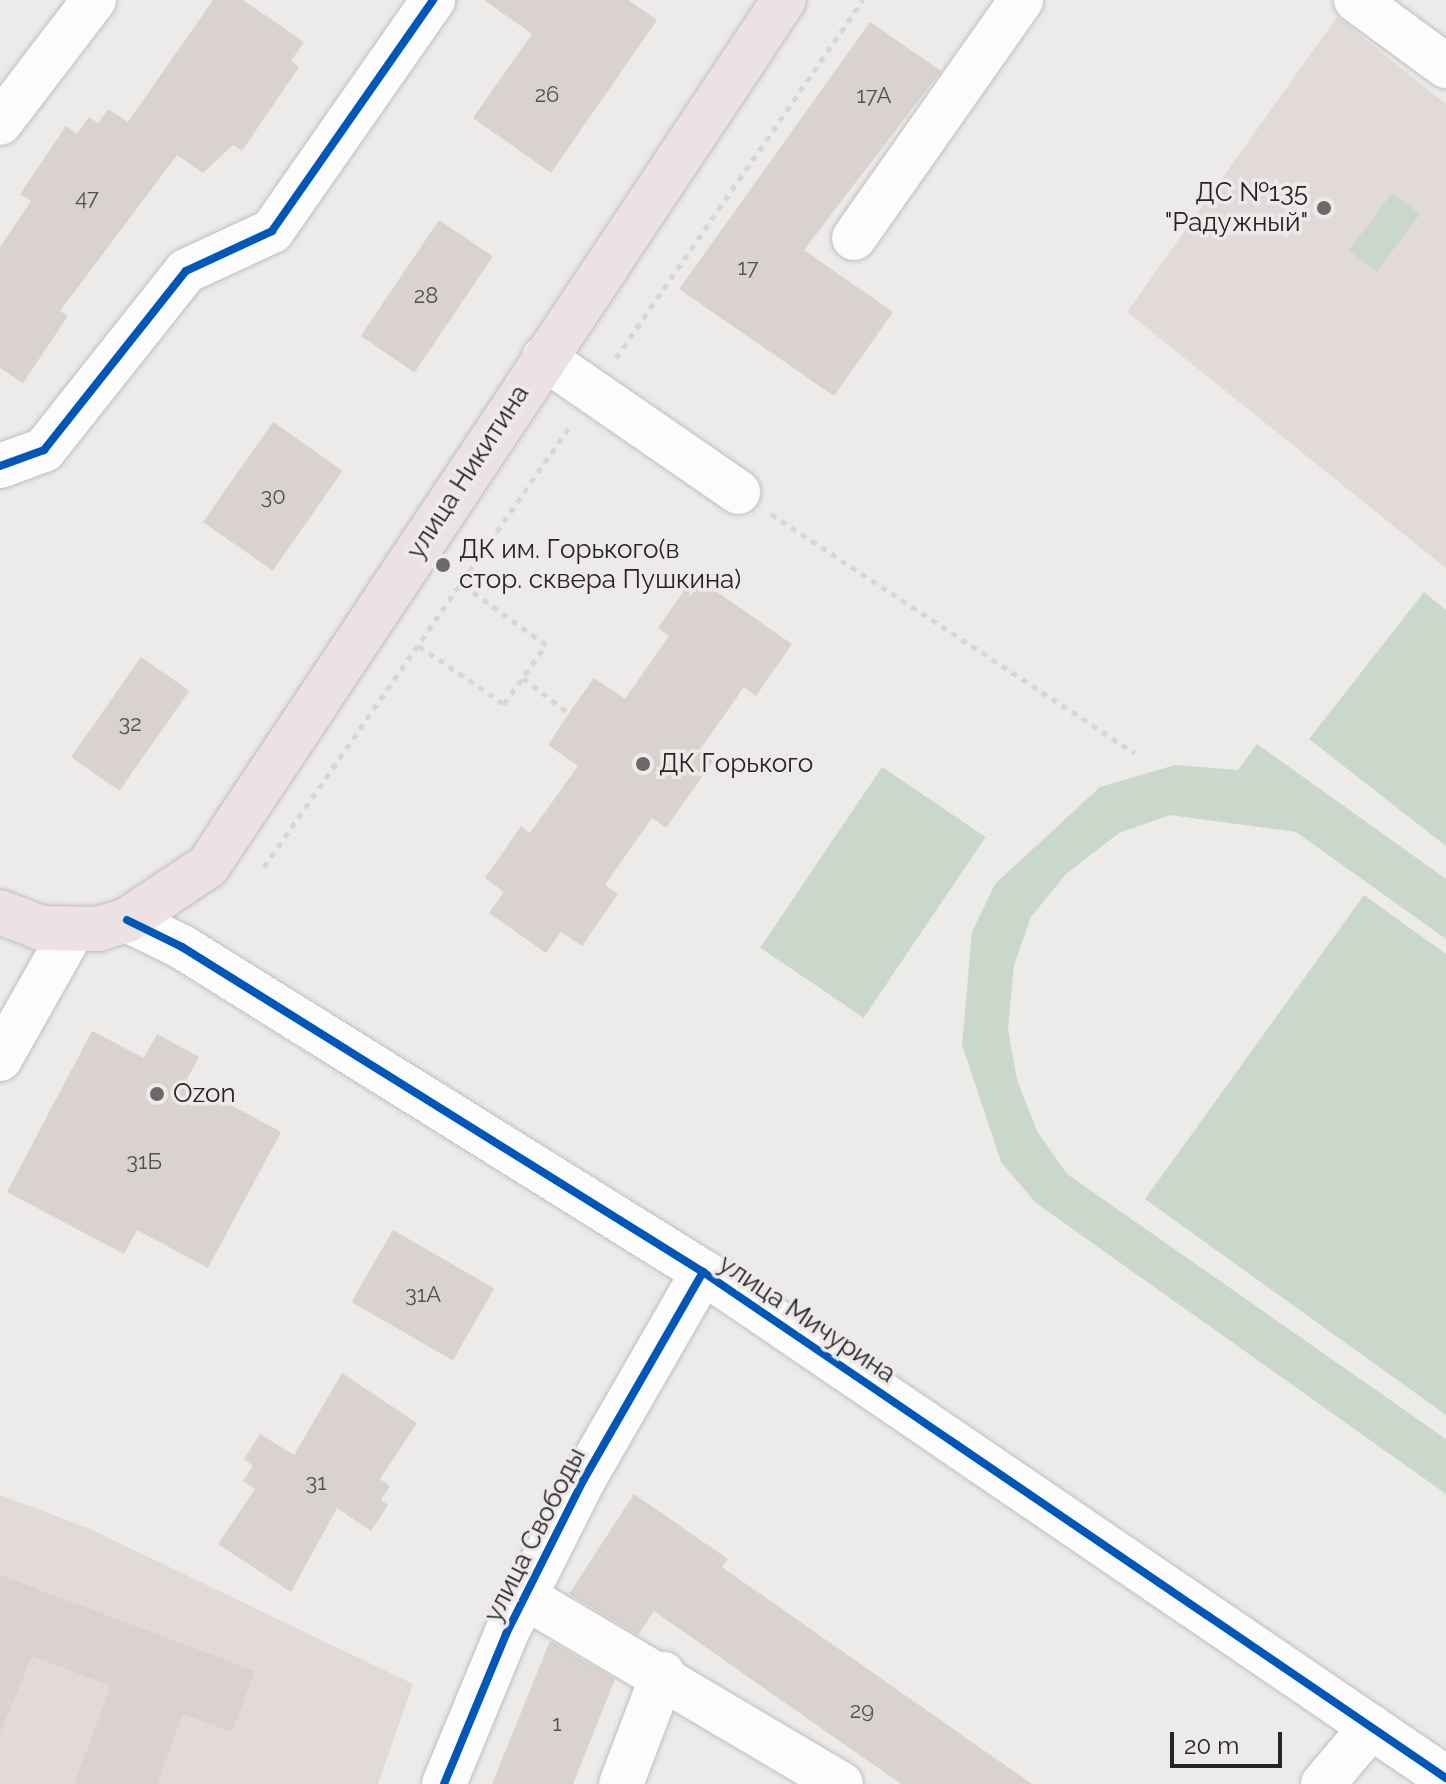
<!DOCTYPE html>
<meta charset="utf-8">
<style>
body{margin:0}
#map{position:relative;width:1446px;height:1784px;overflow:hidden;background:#ecebea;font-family:Raleway,sans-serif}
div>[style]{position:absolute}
.built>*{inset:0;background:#e1dad8}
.green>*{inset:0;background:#cad8cc;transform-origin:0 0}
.building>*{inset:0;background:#d9d2cf;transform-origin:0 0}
.path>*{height:5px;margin-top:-2.5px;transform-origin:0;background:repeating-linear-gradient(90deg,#d8d7d6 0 6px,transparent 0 12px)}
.roads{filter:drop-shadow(0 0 2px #bfbebe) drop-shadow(0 0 2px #bfbebe)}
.minor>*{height:44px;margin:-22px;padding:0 22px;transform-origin:22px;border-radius:22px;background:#fcfcfc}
.major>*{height:44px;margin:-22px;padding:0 22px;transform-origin:22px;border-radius:22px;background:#ede2e3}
.cycleway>*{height:8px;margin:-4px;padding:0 4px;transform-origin:4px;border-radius:4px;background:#0057b8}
.dots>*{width:22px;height:22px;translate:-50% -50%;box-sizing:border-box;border:4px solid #edeae9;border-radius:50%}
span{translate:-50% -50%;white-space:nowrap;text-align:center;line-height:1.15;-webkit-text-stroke:7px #edeae9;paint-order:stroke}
.number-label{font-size:22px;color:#545251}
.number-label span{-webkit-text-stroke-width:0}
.poi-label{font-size:26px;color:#262525}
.right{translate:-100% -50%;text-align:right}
.left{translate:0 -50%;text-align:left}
.street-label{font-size:26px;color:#262525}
.scale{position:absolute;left:1170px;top:1732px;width:112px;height:36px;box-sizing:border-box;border:4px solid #262525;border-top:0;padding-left:10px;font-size:24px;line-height:28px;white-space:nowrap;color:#262525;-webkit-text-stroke:6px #edeae9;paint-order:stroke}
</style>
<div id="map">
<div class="built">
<div style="clip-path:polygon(1337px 17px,1446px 104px,1446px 568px,1127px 312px)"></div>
<div style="clip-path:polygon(0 1495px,88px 1528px,413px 1684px,378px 1784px,0 1784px)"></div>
</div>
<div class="green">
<div style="left:1392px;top:193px;width:35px;height:72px;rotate:37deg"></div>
<div style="clip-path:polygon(1424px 592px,1446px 610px,1446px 846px,1309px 739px)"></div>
<div style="clip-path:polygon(1257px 744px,1446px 879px,1446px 939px,1296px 832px,1170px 815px,1119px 833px,1066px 874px,1031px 917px,1014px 965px,1008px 1029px,1017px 1080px,1037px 1131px,1067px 1174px,1446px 1439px,1446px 1494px,1036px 1203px,1001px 1162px,962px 1045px,972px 932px,995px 884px,1100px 787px,1175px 765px,1238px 770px)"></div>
<div style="left:882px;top:767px;width:125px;height:218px;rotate:34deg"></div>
<div style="clip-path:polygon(1364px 895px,1446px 954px,1446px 1415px,1145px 1199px)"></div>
</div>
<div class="building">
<div style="clip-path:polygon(213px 0,243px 0,304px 42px,291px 61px,299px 67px,242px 151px,233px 145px,203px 173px,177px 155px,60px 311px,68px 316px,23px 383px,0 368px,0 247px,31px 201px,20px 194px,66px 126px,77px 134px,89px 117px,98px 123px,108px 109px,128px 122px)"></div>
<div style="clip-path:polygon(484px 0,628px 0,657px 20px,551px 173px,473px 118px,532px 34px)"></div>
<div style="clip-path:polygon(870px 22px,941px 71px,804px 250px,893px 312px,834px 396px,679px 289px)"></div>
<div style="left:439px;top:220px;width:65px;height:140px;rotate:34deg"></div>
<div style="left:273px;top:422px;width:85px;height:122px;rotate:35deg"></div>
<div style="clip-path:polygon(694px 576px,792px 644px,756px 696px,744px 687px,699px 751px,713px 761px,666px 828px,652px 818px,605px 885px,618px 894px,582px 946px,561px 932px,546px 953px,489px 913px,504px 892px,485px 878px,521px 826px,530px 833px,578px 766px,548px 745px,569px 713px,594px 678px,625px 699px,669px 636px,658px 628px)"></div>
<div style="left:141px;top:657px;width:59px;height:122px;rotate:35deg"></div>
<div style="clip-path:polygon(92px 1031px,144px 1058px,157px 1034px,199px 1057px,186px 1081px,281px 1132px,208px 1268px,137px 1230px,124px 1254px,7px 1192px)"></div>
<div style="left:393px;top:1230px;width:117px;height:83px;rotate:30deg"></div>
<div style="clip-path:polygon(342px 1373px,417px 1423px,380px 1479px,390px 1486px,381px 1500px,388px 1505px,371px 1531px,337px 1508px,291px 1592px,218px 1544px,255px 1489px,243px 1481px,253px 1466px,244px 1459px,260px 1434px,294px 1455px)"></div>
<div style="clip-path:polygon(634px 1494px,728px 1559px,722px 1567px,1032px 1784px,901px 1784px,654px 1611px,638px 1635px,569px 1594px)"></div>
<div style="clip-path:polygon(0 1575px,255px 1671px,232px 1732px,183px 1714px,157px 1784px,74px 1784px,111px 1686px,32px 1656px,0 1733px)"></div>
<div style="clip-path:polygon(550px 1641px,615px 1679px,573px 1784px,492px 1784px)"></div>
</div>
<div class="path">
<div style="left:616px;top:358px;width:435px;rotate:-55.4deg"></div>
<div style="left:771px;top:514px;width:435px;rotate:33.3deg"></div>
<div style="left:419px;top:646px;width:103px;rotate:34.3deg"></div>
<div style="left:504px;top:704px;width:72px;rotate:-54.6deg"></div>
<div style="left:546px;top:645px;width:104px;rotate:-144deg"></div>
<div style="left:523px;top:678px;width:58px;rotate:37.3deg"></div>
<div style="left:264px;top:867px;width:537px;rotate:-55.24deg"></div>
</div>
<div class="roads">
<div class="minor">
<div style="left:1356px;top:0;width:112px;rotate:36.3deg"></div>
<div style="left:0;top:123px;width:155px;rotate:-52.6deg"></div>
<div style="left:854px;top:238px;width:291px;rotate:-54.9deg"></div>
<div style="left:544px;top:358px;width:236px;rotate:34.6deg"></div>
<div style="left:0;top:466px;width:47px;rotate:-20deg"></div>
<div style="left:44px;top:450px;width:228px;rotate:-51.6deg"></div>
<div style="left:186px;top:271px;width:95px;rotate:-24.9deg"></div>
<div style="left:272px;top:231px;width:282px;rotate:-55.1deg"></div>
<div style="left:127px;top:920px;width:61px;rotate:26.1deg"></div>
<div style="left:182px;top:947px;width:614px;rotate:31.96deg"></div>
<div style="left:703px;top:1272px;width:899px;rotate:34.26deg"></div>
<div style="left:0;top:1059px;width:147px;rotate:-60.6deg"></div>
<div style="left:525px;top:1597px;width:367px;rotate:30.6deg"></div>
<div style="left:444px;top:1784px;width:162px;rotate:-67.5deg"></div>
<div style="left:506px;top:1634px;width:174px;rotate:-63.3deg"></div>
<div style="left:584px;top:1479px;width:239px;rotate:-60.1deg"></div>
<div style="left:621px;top:1784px;width:118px;rotate:-69.1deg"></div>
<div style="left:1323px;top:1784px;width:75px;rotate:-49.9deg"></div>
</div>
<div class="major">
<div style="left:0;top:912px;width:44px;rotate:21.3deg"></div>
<div style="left:41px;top:928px;width:57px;rotate:1deg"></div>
<div style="left:98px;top:929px;width:30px;rotate:-17deg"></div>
<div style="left:127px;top:920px;width:97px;rotate:-33.7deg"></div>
<div style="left:208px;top:866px;width:1040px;rotate:-56.37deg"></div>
</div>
</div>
<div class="cycleway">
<div style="left:0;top:466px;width:47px;rotate:-20deg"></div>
<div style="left:44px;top:450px;width:228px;rotate:-51.6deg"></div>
<div style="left:186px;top:271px;width:95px;rotate:-24.9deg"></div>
<div style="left:272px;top:231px;width:282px;rotate:-55.1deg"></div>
<div style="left:127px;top:920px;width:61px;rotate:26.1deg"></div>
<div style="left:182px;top:947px;width:614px;rotate:31.96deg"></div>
<div style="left:703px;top:1272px;width:899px;rotate:34.26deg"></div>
<div style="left:444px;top:1784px;width:162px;rotate:-67.5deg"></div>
<div style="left:506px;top:1634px;width:174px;rotate:-63.3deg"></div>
<div style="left:584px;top:1479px;width:239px;rotate:-60.1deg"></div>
</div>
<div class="dots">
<div style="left:1324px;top:208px;background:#6b6a6a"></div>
<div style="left:443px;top:565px;background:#6b6a6a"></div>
<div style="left:643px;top:764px;background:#6b6a6a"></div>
<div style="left:157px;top:1094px;background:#6b6a6a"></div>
</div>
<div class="number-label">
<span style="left:547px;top:95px">26</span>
<span style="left:874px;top:96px">17А</span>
<span style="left:87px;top:198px">47</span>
<span style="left:748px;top:268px">17</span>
<span style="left:426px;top:296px">28</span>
<span style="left:273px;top:497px">30</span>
<span style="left:130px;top:724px">32</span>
<span style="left:144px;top:1162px">31Б</span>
<span style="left:423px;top:1295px">31А</span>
<span style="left:316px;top:1483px">31</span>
<span style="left:862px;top:1711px">29</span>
<span style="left:557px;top:1724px">1</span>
</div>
<div class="poi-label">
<span class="right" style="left:1308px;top:208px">ДС №135<br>"Радужный"</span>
<span class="left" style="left:459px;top:565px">ДК им. Горького(в<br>стор. сквера Пушкина)</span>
<span class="left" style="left:659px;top:764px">ДК Горького</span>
<span class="left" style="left:173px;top:1094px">Ozon</span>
</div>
<div class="street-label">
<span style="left:468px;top:472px;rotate:-57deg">улица Никитина</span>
<span style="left:807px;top:1319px;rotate:34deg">улица Мичурина</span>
<span style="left:535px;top:1535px;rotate:-63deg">улица Свободы</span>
</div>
<div class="scale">20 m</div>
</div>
